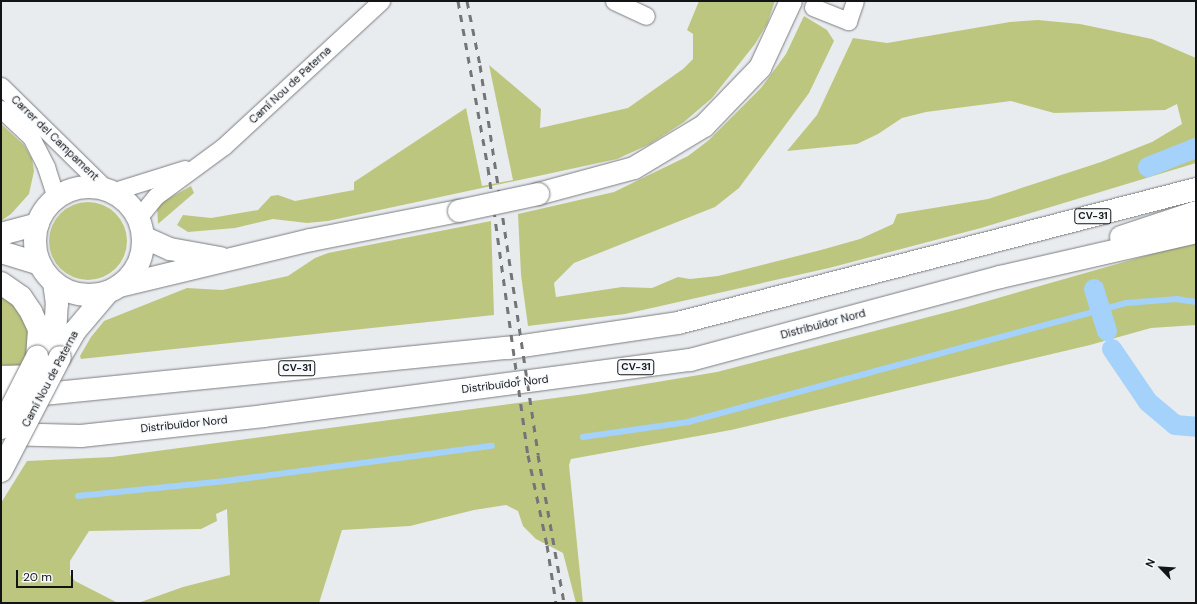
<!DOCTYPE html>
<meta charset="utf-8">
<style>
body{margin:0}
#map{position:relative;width:1197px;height:604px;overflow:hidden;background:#e9ecef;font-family:"DM Sans",sans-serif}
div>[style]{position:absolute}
.green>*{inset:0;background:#bdc67f}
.round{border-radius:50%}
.stream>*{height:5.5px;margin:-2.75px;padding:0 2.75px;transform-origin:2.75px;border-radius:2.75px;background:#a4d2fb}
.canal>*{height:20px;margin:-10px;padding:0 10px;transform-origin:10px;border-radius:10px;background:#a4d2fb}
.roads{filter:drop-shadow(0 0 1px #7b7d80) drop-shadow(0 0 1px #7b7d80)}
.street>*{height:17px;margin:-8.5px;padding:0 8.5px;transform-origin:8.5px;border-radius:8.5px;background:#fff}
.secondary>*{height:22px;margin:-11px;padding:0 11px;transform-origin:11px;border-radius:11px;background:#fff}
.secondary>.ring{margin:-11px;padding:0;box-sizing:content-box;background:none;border:22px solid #fff;border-radius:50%}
.highway>*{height:22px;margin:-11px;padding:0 11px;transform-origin:11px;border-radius:11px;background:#fff}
.rail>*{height:3px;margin-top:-1.5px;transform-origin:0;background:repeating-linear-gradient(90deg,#737577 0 7px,transparent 0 14px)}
.bridges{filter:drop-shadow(0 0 1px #7b7d80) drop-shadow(0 0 1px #7b7d80)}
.secondary-bridge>*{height:22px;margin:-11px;padding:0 11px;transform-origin:11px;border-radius:11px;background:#fff}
span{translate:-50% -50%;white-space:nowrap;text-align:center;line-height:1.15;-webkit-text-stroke:3px #f6f9fc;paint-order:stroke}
.shield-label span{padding:1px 3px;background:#f6f9fc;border:1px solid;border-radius:3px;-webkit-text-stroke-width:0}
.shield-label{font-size:10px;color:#131415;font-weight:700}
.street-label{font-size:11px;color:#131415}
.frame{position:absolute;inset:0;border:2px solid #131415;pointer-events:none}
.north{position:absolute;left:1141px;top:548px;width:40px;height:40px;-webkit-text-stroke:3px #f6f9fc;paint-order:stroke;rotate:295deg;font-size:11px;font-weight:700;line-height:16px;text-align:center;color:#131415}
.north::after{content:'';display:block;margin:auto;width:14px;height:18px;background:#131415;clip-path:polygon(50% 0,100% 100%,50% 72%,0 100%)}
.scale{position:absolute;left:16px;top:570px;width:57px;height:18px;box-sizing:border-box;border:2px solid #131415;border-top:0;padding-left:5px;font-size:12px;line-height:14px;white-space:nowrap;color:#131415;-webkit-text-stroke:3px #f6f9fc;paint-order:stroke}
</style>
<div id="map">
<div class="green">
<div style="clip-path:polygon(699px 1px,775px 1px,767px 24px,755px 44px,712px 98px,684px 122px,650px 144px,617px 159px,328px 221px,307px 223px,273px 219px,235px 228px,188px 232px,177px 225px,183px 215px,211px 218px,258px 210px,271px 196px,278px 195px,295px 201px,354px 190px,354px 182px,466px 108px,482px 186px,513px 180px,489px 65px,541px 109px,540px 128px,628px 108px,683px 69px,693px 59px,693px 34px,687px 30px)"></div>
<div style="clip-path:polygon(804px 16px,827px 30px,834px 41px,809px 93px,739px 188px,715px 207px,574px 263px,554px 283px,556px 297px,622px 287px,652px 288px,678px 277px,690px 279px,718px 276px,821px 250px,860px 239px,893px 224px,897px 214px,988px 199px,1101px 162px,1152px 142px,1182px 124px,1177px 104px,1165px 110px,1054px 113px,1011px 101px,926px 112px,902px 118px,878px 134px,857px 144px,787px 151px,817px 115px,853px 38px,887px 43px,1010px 22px,1038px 20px,1080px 24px,1152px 39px,1196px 58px,1196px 163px,981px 228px,829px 268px,625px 314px,528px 326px,521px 275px,518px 214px,614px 192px,688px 156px,709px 140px,761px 88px,786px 54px)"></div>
<div style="clip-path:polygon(1px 124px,24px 145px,32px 159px,34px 171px,29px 194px,11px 214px,1px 221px)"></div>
<div style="clip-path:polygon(191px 186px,194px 193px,158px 224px,157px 205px)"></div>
<div class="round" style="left:49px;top:202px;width:78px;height:78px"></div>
<div style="clip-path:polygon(491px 221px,494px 315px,81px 359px,80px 356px,91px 337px,104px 321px,187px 288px,222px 290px,288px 276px,315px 258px,328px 253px)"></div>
<div style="clip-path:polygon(1196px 244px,1196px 325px,1151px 328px,1090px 345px,731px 430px,571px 459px,569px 465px,583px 603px,576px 603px,563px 553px,536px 539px,523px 526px,518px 511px,506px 505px,474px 510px,410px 526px,342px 530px,319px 603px,138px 603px,183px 587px,230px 575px,227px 509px,216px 514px,217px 521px,201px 529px,89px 531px,70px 561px,70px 575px,75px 581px,118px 603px,1px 603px,1px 503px,27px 461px,112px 457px,585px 394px,717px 372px,963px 308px,1173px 248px)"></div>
<div style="clip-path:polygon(1px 294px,17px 306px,29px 326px,27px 359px,19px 366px,1px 365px)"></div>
</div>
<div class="stream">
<div style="left:583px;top:437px;width:106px;rotate:-8.1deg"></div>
<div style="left:688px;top:422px;width:454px;rotate:-15.2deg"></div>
<div style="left:1126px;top:303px;width:51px;rotate:-4.5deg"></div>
<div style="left:1177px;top:299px;width:19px;rotate:9deg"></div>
<div style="left:78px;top:496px;width:148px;rotate:-5.8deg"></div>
<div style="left:225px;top:481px;width:269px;rotate:-7.5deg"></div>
</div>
<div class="canal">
<div style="left:1148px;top:167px;width:52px;rotate:-21.6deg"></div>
<div style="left:1094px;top:289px;width:44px;rotate:72.8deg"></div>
<div style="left:1112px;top:349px;width:64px;rotate:55.8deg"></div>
<div style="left:1148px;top:402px;width:35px;rotate:40deg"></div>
<div style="left:1175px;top:425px;width:21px;rotate:5deg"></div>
</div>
<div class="roads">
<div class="street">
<div style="left:614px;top:1px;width:35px;rotate:25deg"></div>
<div style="left:813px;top:7px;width:38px;rotate:22deg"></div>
<div style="left:848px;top:21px;width:21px;rotate:-71deg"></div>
<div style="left:1px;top:86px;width:150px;rotate:44.5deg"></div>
<div style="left:1px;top:109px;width:41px;rotate:43deg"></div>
<div style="left:31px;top:137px;width:34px;rotate:63deg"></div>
<div style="left:46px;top:167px;width:33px;rotate:72deg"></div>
<div style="left:111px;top:192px;width:77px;rotate:-17.3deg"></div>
<div style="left:138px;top:218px;width:28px;rotate:-51deg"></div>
<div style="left:156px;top:196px;width:84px;rotate:-36.3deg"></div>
<div style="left:224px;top:146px;width:214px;rotate:-42.7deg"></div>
</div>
<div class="secondary">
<div class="ring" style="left:35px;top:187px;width:86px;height:86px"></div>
<div style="left:538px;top:194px;width:99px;rotate:-15.2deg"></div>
<div style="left:634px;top:168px;width:82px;rotate:-31deg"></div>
<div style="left:704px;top:126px;width:81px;rotate:-46deg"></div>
<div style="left:760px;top:68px;width:74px;rotate:-65.2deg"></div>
<div style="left:1px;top:234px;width:38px;rotate:-15deg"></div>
<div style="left:143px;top:237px;width:30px;rotate:24deg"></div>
<div style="left:170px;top:249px;width:51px;rotate:10.2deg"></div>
<div style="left:1px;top:252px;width:41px;rotate:17.1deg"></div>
<div style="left:1px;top:283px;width:24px;rotate:35deg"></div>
<div style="left:21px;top:297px;width:18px;rotate:56deg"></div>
<div style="left:31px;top:312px;width:19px;rotate:65deg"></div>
<div style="left:39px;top:329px;width:28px;rotate:94deg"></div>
<div style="left:119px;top:286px;width:197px;rotate:-13.5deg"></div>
<div style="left:311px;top:240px;width:151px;rotate:-11.1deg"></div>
<div style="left:60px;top:357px;width:30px;rotate:-60deg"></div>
<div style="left:75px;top:331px;width:51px;rotate:-49.8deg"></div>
<div style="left:48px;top:358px;width:22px;rotate:-72deg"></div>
<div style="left:55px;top:337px;width:33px;rotate:-87deg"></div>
<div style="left:57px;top:304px;width:21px;rotate:-98deg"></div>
</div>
<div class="highway">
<div style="left:1121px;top:237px;width:79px;rotate:-18.4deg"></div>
<div style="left:1px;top:377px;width:25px;rotate:-2deg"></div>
<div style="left:26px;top:376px;width:18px;rotate:13deg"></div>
<div style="left:1px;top:396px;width:23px"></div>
<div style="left:24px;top:396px;width:487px;rotate:-5.7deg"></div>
<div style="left:509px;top:348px;width:171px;rotate:-8.4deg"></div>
<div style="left:678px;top:323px;width:535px;rotate:-14.5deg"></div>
<div style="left:2px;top:434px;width:79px;rotate:1.5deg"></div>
<div style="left:81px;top:436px;width:184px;rotate:-6.2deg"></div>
<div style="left:264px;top:416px;width:430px;rotate:-7.5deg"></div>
<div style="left:690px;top:360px;width:321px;rotate:-15deg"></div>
<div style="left:1000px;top:277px;width:201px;rotate:-12.9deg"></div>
</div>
</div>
<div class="rail">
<div style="left:458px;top:1px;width:170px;rotate:79.8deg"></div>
<div style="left:488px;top:168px;width:290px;rotate:82.1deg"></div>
<div style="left:528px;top:455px;width:92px;rotate:78.1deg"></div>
<div style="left:547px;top:545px;width:59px;rotate:81.2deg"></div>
<div style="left:467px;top:1px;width:65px;rotate:78.5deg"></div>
<div style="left:480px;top:65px;width:394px;rotate:81.5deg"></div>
<div style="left:538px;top:455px;width:150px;rotate:80deg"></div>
</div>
<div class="bridges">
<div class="secondary-bridge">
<div style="left:459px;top:211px;width:81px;rotate:-12.1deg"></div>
<div style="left:1px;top:428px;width:80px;rotate:-63.1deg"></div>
<div style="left:1px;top:471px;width:128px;rotate:-62.6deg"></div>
</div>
</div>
<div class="shield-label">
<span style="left:1093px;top:216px">CV-31</span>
<span style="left:636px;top:367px">CV-31</span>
<span style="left:297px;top:368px">CV-31</span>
</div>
<div class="street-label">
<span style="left:290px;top:85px;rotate:-43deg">Camí Nou de Paterna</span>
<span style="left:55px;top:138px;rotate:44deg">Carrer del Campament</span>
<span style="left:823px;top:324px;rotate:-15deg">Distribuïdor Nord</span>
<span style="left:50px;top:379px;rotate:-62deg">Camí Nou de Paterna</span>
<span style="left:505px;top:384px;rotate:-7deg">Distribuïdor Nord</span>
<span style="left:184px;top:424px;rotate:-6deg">Distribuïdor Nord</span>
</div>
<div class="frame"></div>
<div class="north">N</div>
<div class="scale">20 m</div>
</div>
